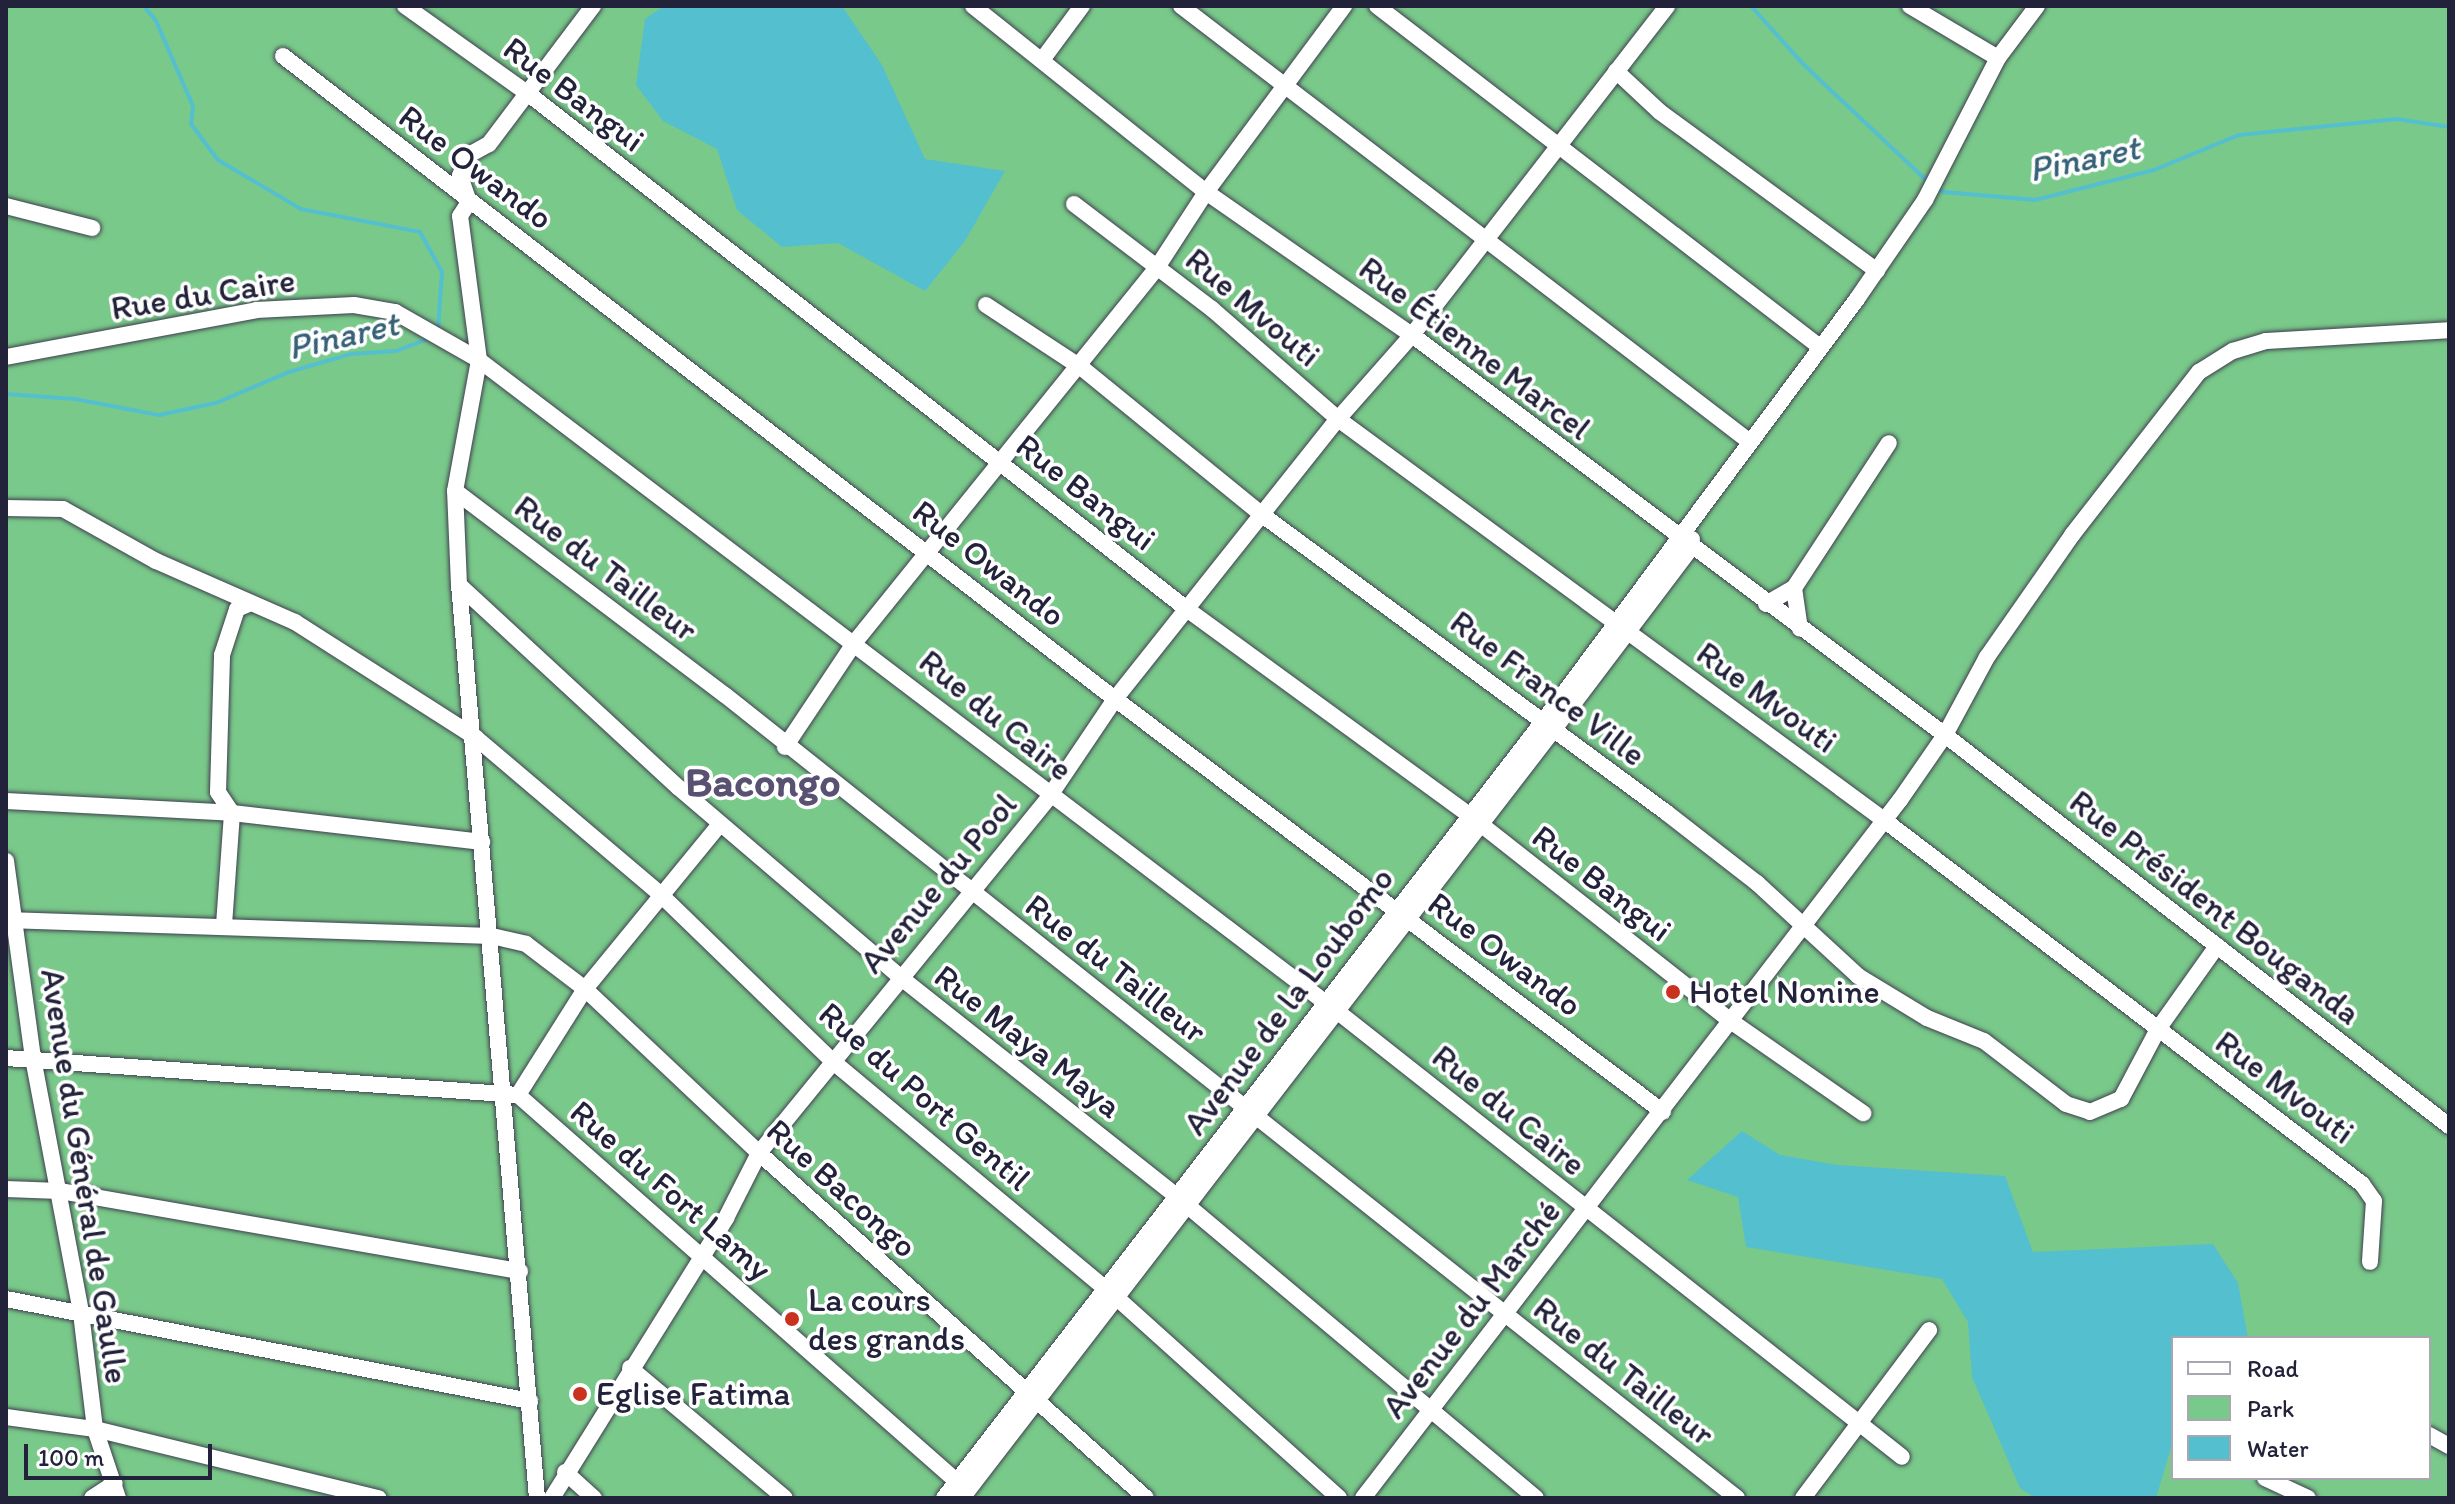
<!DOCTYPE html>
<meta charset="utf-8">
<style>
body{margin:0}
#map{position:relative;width:2455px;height:1504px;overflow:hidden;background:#eae4c4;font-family:Itim,sans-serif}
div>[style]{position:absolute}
.green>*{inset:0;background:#79c98a}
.water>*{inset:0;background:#54bfcf}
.stream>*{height:4px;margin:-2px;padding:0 2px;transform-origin:2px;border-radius:2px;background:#54bfcf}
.roads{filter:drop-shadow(0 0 2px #403f50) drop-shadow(0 0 2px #403f50)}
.minor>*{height:16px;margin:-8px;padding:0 8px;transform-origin:8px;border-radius:8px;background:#fff}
.dots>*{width:22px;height:22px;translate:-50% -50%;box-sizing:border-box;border:4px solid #fff;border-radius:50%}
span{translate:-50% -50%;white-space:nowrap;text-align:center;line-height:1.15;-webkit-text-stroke:7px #fff;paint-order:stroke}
.street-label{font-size:34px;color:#22223b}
.poi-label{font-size:34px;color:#22223b}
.left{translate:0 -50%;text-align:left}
.water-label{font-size:36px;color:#366176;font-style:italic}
.district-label{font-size:42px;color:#595171;font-weight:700}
.frame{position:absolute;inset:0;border:8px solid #22223b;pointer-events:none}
.legend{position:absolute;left:2171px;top:1336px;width:260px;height:144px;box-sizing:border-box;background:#fff;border:2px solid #a7a7b1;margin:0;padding:10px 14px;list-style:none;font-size:24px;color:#22223b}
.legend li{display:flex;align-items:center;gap:16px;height:40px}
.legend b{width:40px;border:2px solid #a7a7b1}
.scale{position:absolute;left:24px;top:1444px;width:188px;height:36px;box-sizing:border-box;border:4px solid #22223b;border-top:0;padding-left:10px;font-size:24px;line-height:28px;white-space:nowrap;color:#22223b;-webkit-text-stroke:6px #fff;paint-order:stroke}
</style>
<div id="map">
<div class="green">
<div style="clip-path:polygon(evenodd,6px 6px,2449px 6px,2449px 1498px,6px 1498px,6px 6px,2173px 1338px,2429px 1338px,2429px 1478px,2173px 1478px,2173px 1338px)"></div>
</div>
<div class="water">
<div style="clip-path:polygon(664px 6px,842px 6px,882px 65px,925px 159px,1005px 171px,965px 241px,925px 291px,838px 243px,782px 247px,737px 210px,717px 149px,663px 121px,636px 85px,645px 19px)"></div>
<div style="clip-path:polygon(1742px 1131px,1780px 1155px,1837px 1165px,2005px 1176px,2033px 1252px,2213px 1244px,2238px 1283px,2248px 1338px,2173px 1338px,2173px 1441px,2156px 1498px,2035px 1498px,2020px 1488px,1972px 1377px,1968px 1322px,1942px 1279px,1746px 1247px,1738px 1197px,1687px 1180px)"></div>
</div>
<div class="stream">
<div style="left:144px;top:6px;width:19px;rotate:51deg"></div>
<div style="left:156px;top:21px;width:93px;rotate:66.5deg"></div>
<div style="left:193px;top:106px;width:18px;rotate:96deg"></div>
<div style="left:191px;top:124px;width:45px;rotate:53.1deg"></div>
<div style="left:218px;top:160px;width:96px;rotate:30.6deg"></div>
<div style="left:301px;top:209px;width:121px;rotate:10.9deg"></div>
<div style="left:420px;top:232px;width:46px;rotate:61.2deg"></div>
<div style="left:442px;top:272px;width:58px;rotate:93.9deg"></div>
<div style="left:1751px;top:6px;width:78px;rotate:48.1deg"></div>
<div style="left:1803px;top:64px;width:172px;rotate:43.3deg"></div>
<div style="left:1935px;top:187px;width:10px;rotate:29deg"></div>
<div style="left:1944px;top:192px;width:91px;rotate:5deg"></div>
<div style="left:2035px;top:200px;width:123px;rotate:-14.1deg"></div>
<div style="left:2154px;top:170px;width:92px;rotate:-22.4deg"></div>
<div style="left:2239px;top:135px;width:158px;rotate:-5.8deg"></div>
<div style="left:2396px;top:119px;width:54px;rotate:8.6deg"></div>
<div style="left:6px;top:394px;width:69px;rotate:4.1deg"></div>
<div style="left:75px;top:399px;width:86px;rotate:10.8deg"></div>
<div style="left:159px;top:415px;width:58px;rotate:-11.9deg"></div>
<div style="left:216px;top:403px;width:79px;rotate:-23deg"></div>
<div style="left:289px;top:372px;width:65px;rotate:-16.2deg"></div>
<div style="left:351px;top:354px;width:45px;rotate:-3.8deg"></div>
<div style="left:396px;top:351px;width:39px;rotate:-21deg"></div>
</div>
<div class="roads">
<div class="minor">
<div style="left:405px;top:6px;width:153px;rotate:35.5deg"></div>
<div style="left:530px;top:95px;width:836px;rotate:38.05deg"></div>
<div style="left:1188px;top:610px;width:348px;rotate:36.1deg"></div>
<div style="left:1469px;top:815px;width:335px;rotate:38.2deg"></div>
<div style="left:1732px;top:1022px;width:160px;rotate:34.8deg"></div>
<div style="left:973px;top:6px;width:298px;rotate:38.6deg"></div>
<div style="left:1206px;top:192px;width:251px;rotate:34.8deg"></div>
<div style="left:1412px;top:335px;width:666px;rotate:36.89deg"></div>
<div style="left:1945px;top:735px;width:638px;rotate:37.8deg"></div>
<div style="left:1181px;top:6px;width:717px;rotate:37.46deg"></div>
<div style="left:1377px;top:6px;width:559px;rotate:37.59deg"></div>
<div style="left:1910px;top:6px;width:102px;rotate:30.6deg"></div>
<div style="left:283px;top:56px;width:1052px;rotate:37.7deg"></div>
<div style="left:1115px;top:699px;width:686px;rotate:37deg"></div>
<div style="left:1042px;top:60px;width:67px;rotate:-53.5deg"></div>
<div style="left:1616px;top:71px;width:60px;rotate:43deg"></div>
<div style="left:1660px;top:112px;width:269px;rotate:36.2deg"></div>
<div style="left:1074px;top:204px;width:173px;rotate:37.3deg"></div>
<div style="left:1212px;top:309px;width:167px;rotate:41.1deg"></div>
<div style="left:1338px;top:419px;width:677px;rotate:36.29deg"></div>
<div style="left:1884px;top:820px;width:601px;rotate:37.29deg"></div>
<div style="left:2362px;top:1184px;width:21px;rotate:55deg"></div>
<div style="left:2374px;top:1201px;width:61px;rotate:93.8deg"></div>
<div style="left:6px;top:206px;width:89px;rotate:14.3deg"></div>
<div style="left:986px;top:305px;width:115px;rotate:33.3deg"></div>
<div style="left:1082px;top:368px;width:231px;rotate:39.2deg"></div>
<div style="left:1261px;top:514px;width:504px;rotate:36.37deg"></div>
<div style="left:1667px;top:813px;width:114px;rotate:37.9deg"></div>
<div style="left:1757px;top:883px;width:137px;rotate:42.6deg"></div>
<div style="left:1858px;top:976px;width:81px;rotate:31.3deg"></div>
<div style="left:1927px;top:1018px;width:61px;rotate:22deg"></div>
<div style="left:1984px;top:1041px;width:103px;rotate:37.5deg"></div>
<div style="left:2066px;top:1104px;width:25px;rotate:18deg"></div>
<div style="left:2090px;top:1112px;width:34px;rotate:-23deg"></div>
<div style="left:2121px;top:1099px;width:79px;rotate:-62.1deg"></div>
<div style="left:2158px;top:1029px;width:102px;rotate:-54.6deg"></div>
<div style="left:6px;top:357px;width:254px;rotate:-10.6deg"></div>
<div style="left:256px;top:310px;width:98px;rotate:-2.9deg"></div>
<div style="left:354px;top:305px;width:42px;rotate:9.7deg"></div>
<div style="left:395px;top:312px;width:97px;rotate:29.7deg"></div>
<div style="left:479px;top:360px;width:1078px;rotate:37.2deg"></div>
<div style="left:1338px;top:1012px;width:718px;rotate:38.27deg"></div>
<div style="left:455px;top:491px;width:338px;rotate:37.1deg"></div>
<div style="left:725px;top:695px;width:1292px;rotate:38.43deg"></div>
<div style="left:6px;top:508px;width:57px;rotate:1deg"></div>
<div style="left:63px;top:509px;width:107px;rotate:29.2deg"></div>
<div style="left:156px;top:561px;width:152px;rotate:23.7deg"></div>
<div style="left:295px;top:622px;width:214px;rotate:32.6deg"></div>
<div style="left:475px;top:737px;width:243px;rotate:40.3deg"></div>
<div style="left:660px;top:894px;width:238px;rotate:44.1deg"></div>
<div style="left:831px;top:1060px;width:372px;rotate:39.8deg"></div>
<div style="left:1117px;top:1298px;width:299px;rotate:42deg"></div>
<div style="left:459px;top:585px;width:299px;rotate:42.7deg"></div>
<div style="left:679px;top:788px;width:291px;rotate:40.5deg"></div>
<div style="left:900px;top:977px;width:352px;rotate:38.4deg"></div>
<div style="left:1176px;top:1196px;width:470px;rotate:40deg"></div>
<div style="left:1794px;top:588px;width:41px;rotate:81.7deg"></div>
<div style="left:1766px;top:604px;width:32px;rotate:-30deg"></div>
<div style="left:1794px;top:588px;width:173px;rotate:-56.8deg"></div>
<div style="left:785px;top:747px;width:126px;rotate:-56.3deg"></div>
<div style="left:855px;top:642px;width:483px;rotate:-51.1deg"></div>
<div style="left:1158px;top:266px;width:88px;rotate:-57deg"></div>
<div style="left:1206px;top:192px;width:232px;rotate:-53.4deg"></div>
<div style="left:6px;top:801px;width:226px;rotate:3deg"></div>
<div style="left:232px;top:813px;width:252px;rotate:6.6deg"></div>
<div style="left:6px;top:861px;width:199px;rotate:82.2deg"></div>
<div style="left:33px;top:1058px;width:259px;rotate:79.3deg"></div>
<div style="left:81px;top:1313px;width:117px;rotate:83.1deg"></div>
<div style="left:95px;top:1429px;width:73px;rotate:71.6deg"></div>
<div style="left:6px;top:920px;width:486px;rotate:1.9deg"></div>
<div style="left:492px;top:936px;width:35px;rotate:13deg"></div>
<div style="left:526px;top:944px;width:74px;rotate:37.3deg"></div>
<div style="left:585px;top:989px;width:239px;rotate:43.3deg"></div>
<div style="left:759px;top:1153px;width:518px;rotate:41.72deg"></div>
<div style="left:224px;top:925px;width:112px;rotate:-85.9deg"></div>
<div style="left:232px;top:813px;width:25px;rotate:-124deg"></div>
<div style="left:218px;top:792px;width:137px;rotate:-88.3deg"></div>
<div style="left:222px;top:655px;width:48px;rotate:-71.9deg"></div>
<div style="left:237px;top:609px;width:15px;rotate:-23deg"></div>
<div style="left:6px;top:1058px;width:513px;rotate:4.13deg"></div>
<div style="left:518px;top:1095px;width:592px;rotate:41.37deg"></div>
<div style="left:518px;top:1095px;width:125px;rotate:-57.7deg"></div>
<div style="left:585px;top:989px;width:213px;rotate:-50.7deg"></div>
<div style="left:6px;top:1189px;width:54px;rotate:2.1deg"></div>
<div style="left:60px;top:1191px;width:467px;rotate:9.9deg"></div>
<div style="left:6px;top:1299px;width:534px;rotate:11.02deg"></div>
<div style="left:630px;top:1368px;width:202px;rotate:40deg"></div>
<div style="left:6px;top:1417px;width:90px;rotate:7.7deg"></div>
<div style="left:95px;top:1429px;width:292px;rotate:13.7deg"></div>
<div style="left:2429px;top:1435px;width:23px;rotate:29deg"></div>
<div style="left:565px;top:1472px;width:39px;rotate:42deg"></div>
<div style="left:2265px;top:1478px;width:47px;rotate:24.9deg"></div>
<div style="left:92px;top:1498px;width:27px;rotate:-33deg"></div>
<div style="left:537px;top:1498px;width:916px;rotate:-94.88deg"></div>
<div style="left:459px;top:585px;width:94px;rotate:-92.4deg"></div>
<div style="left:455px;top:491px;width:133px;rotate:-79.6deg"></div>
<div style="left:479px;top:360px;width:145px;rotate:-97.5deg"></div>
<div style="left:460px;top:216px;width:17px;rotate:-57deg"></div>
<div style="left:469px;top:202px;width:28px;rotate:-109deg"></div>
<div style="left:460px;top:176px;width:21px;rotate:-71deg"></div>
<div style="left:467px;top:156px;width:25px;rotate:-29deg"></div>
<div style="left:489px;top:144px;width:173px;rotate:-53deg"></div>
<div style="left:552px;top:1498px;width:330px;rotate:-58.1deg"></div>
<div style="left:726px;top:1218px;width:73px;rotate:-63.1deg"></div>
<div style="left:759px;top:1153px;width:459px;rotate:-50.8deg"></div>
<div style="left:1049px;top:797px;width:118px;rotate:-56deg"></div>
<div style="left:1115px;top:699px;width:358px;rotate:-51.5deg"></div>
<div style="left:1338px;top:419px;width:112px;rotate:-48.6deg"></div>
<div style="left:1412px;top:335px;width:416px;rotate:-52.2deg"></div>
<div style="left:944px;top:1498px;width:982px;rotate:-52.36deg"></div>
<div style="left:1544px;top:720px;width:525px;rotate:-53.37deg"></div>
<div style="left:1857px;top:299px;width:120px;rotate:-55.5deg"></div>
<div style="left:1925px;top:200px;width:160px;rotate:-62.8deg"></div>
<div style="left:1998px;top:58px;width:65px;rotate:-53.1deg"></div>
<div style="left:962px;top:1498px;width:972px;rotate:-52.4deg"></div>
<div style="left:1555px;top:728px;width:226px;rotate:-52.9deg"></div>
<div style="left:1691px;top:548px;width:9px;rotate:-84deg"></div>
<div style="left:1363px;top:1498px;width:881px;rotate:-52.43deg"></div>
<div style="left:1900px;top:800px;width:79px;rotate:-55.3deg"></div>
<div style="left:1945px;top:735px;width:89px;rotate:-61.7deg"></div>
<div style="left:1987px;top:657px;width:149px;rotate:-55.1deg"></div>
<div style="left:2072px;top:535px;width:207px;rotate:-52.1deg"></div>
<div style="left:2199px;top:372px;width:40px;rotate:-32deg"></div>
<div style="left:2233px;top:351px;width:34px;rotate:-17deg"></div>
<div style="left:2266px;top:341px;width:183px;rotate:-3.4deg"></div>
<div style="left:1803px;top:1498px;width:210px;rotate:-53.1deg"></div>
</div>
</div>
<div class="dots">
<div style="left:1673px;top:992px;background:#c8321e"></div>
<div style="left:792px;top:1319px;background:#c8321e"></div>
<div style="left:580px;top:1394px;background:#c8321e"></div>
</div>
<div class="street-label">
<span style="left:574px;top:94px;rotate:37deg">Rue Bangui</span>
<span style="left:476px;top:167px;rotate:37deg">Rue Owando</span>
<span style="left:203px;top:294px;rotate:-9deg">Rue du Caire</span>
<span style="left:1253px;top:307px;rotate:40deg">Rue Mvouti</span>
<span style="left:1475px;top:348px;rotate:37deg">Rue Étienne Marcel</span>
<span style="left:1086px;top:492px;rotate:38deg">Rue Bangui</span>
<span style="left:989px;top:563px;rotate:38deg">Rue Owando</span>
<span style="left:606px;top:568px;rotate:37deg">Rue du Tailleur</span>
<span style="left:1548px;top:688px;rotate:37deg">Rue France Ville</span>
<span style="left:1767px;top:697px;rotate:36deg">Rue Mvouti</span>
<span style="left:996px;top:715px;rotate:39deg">Rue du Caire</span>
<span style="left:938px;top:883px;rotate:-50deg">Avenue du Pool</span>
<span style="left:1602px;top:883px;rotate:38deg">Rue Bangui</span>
<span style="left:2215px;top:907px;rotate:38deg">Rue Président Bouganda</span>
<span style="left:1505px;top:954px;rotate:37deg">Rue Owando</span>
<span style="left:1116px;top:968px;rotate:38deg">Rue du Tailleur</span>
<span style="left:1288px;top:1001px;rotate:-53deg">Avenue de la Loubomo</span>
<span style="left:1028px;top:1041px;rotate:38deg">Rue Maya Maya</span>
<span style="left:2285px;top:1087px;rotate:37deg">Rue Mvouti</span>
<span style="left:925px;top:1096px;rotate:41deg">Rue du Port Gentil</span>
<span style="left:1509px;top:1110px;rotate:39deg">Rue du Caire</span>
<span style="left:85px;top:1176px;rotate:81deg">Avenue du Général de Gaulle</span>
<span style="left:842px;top:1188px;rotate:42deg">Rue Bacongo</span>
<span style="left:671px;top:1190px;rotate:41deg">Rue du Fort Lamy</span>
<span style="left:1471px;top:1309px;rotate:-52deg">Avenue du Marché</span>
<span style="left:1624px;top:1371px;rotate:38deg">Rue du Tailleur</span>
</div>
<div class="poi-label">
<span class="left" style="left:1689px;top:992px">Hotel Nonine</span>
<span class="left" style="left:808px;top:1319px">La cours<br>des grands</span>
<span class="left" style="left:596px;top:1394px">Eglise Fatima</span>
</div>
<div class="water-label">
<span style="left:2084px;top:158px;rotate:-12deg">Pinaret</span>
<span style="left:343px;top:335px;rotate:-13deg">Pinaret</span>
</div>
<div class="district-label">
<span style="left:763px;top:782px">Bacongo</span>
</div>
<div class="frame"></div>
<ul class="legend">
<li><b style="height:10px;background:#fff"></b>Road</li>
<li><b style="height:22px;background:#79c98a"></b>Park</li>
<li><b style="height:22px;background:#54bfcf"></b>Water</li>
</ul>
<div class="scale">100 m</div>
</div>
